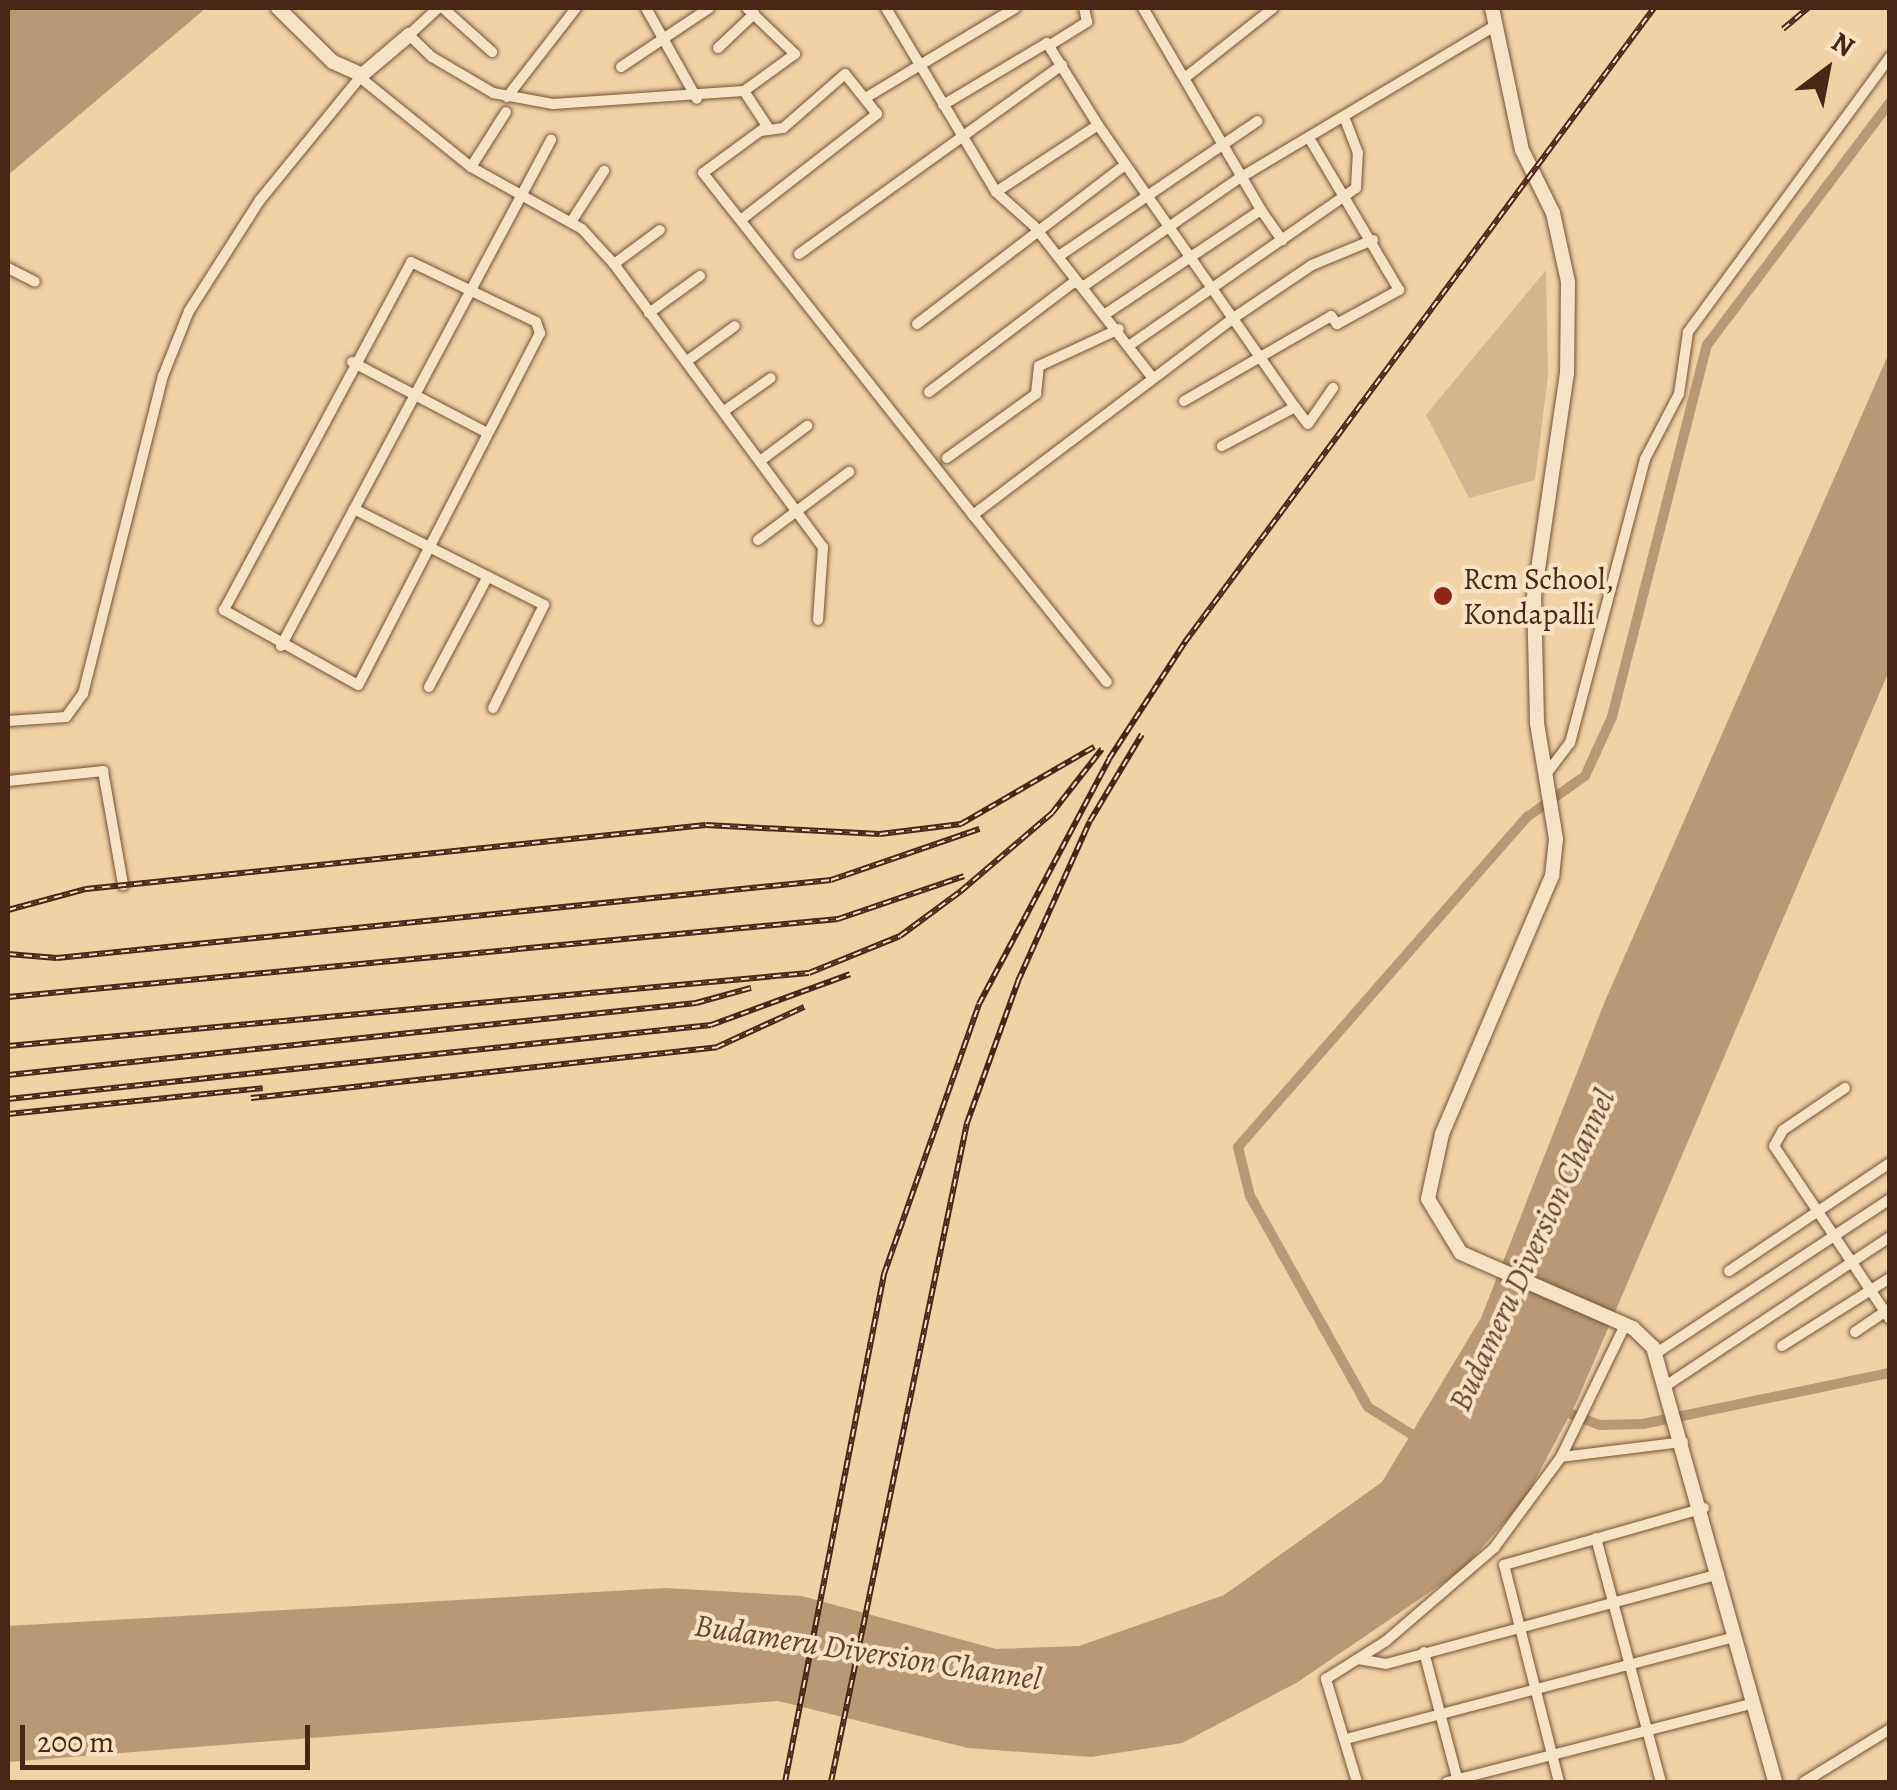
<!DOCTYPE html>
<style>
body{margin:0}
#map{position:relative;width:1897px;height:1790px;overflow:hidden;background:#f1d2a5;font-family:Alegreya,serif}
div>[style]{position:absolute}
.green>*{inset:0;background:#d5b58d}
.water>*{inset:0;background:#b89875}
.canal>*{height:10px;margin:-5px;padding:0 5px;transform-origin:5px;border-radius:5px;background:#b89875}
.roads{filter:drop-shadow(0 0 2px #74513a) drop-shadow(0 0 2px #74513a)}
.street>*{height:10px;margin:-5px;padding:0 5px;transform-origin:5px;border-radius:5px;background:#f6e2c4}
.secondary>*{height:14px;margin:-7px;padding:0 7px;transform-origin:7px;border-radius:7px;background:#f6e2c4}
.rail>*{height:6px;margin-top:-3px;transform-origin:0;background:repeating-linear-gradient(90deg,#f6e2c4 0 8px,#4a2617 0 16px);box-sizing:border-box;border-block:2px solid #4a2617}
.dots>*{width:28px;height:28px;translate:-50% -50%;box-sizing:border-box;border:5px solid #f6e2c4;border-radius:50%}
span{translate:-50% -50%;white-space:nowrap;text-align:center;line-height:1.15;-webkit-text-stroke:8px #f6e2c4;paint-order:stroke}
.poi-label{font-size:30px;color:#4a2617}
.left{translate:0 -50%;text-align:left}
.water-label{font-size:32px;color:#66422e;font-style:italic}
.frame{position:absolute;inset:0;border:10px solid #4a2617;pointer-events:none}
.north{position:absolute;left:1777px;top:20px;width:100px;height:100px;-webkit-text-stroke:8px #f6e2c4;paint-order:stroke;rotate:32deg;font-size:28px;font-weight:700;line-height:40px;text-align:center;color:#4a2617}
.north::after{content:'';display:block;margin:auto;width:35px;height:45px;background:#4a2617;clip-path:polygon(50% 0,100% 100%,50% 72%,0 100%)}
.scale{position:absolute;left:20px;top:1725px;width:290px;height:45px;box-sizing:border-box;border:5px solid #4a2617;border-top:0;padding-left:12px;font-size:30px;line-height:35px;white-space:nowrap;color:#4a2617;-webkit-text-stroke:8px #f6e2c4;paint-order:stroke}
</style>
<div id="map">
<div class="green">
<div style="clip-path:polygon(1546px 270px,1548px 376px,1535px 480px,1469px 498px,1426px 415px)"></div>
</div>
<div class="water">
<div style="clip-path:polygon(8px 8px,206px 8px,8px 175px)"></div>
<div style="clip-path:polygon(1889px 353px,1889px 671px,1577px 1401px,1525px 1499px,1462px 1570px,1298px 1682px,1182px 1743px,1091px 1757px,968px 1748px,778px 1701px,8px 1762px,8px 1626px,666px 1588px,802px 1596px,996px 1649px,1079px 1646px,1224px 1595px,1382px 1482px,1481px 1318px,1605px 1001px)"></div>
</div>
<div class="canal">
<div style="left:1558px;top:1409px;width:45px;rotate:20.9deg"></div>
<div style="left:1600px;top:1425px;width:43px;rotate:-1.3deg"></div>
<div style="left:1643px;top:1424px;width:252px;rotate:-11.7deg"></div>
<div style="left:1419px;top:1439px;width:60px;rotate:-147.9deg"></div>
<div style="left:1368px;top:1407px;width:242px;rotate:-119.2deg"></div>
<div style="left:1250px;top:1196px;width:50px;rotate:-103.8deg"></div>
<div style="left:1238px;top:1147px;width:439px;rotate:-48.8deg"></div>
<div style="left:1527px;top:817px;width:71px;rotate:-35.3deg"></div>
<div style="left:1585px;top:776px;width:65px;rotate:-65.4deg"></div>
<div style="left:1612px;top:717px;width:384px;rotate:-75.7deg"></div>
<div style="left:1707px;top:345px;width:304px;rotate:-53deg"></div>
</div>
<div class="roads">
<div class="street">
<div style="left:438px;top:8px;width:40px;rotate:137deg"></div>
<div style="left:409px;top:35px;width:32px;rotate:44deg"></div>
<div style="left:432px;top:57px;width:71px;rotate:30.5deg"></div>
<div style="left:493px;top:93px;width:61px;rotate:10.4deg"></div>
<div style="left:553px;top:104px;width:191px;rotate:-3.9deg"></div>
<div style="left:744px;top:91px;width:63px;rotate:-36deg"></div>
<div style="left:795px;top:54px;width:66px;rotate:-136.2deg"></div>
<div style="left:443px;top:8px;width:66px;rotate:41.9deg"></div>
<div style="left:646px;top:8px;width:104px;rotate:60.7deg"></div>
<div style="left:886px;top:8px;width:214px;rotate:59.1deg"></div>
<div style="left:996px;top:192px;width:51px;rotate:41.8deg"></div>
<div style="left:1034px;top:226px;width:192px;rotate:52deg"></div>
<div style="left:1143px;top:8px;width:234px;rotate:59.7deg"></div>
<div style="left:1050px;top:45px;width:44px;rotate:-31.9deg"></div>
<div style="left:1087px;top:22px;width:14px;rotate:-102deg"></div>
<div style="left:718px;top:48px;width:50px;rotate:-43.4deg"></div>
<div style="left:621px;top:67px;width:106px;rotate:-33.8deg"></div>
<div style="left:1186px;top:77px;width:111px;rotate:-38.4deg"></div>
<div style="left:362px;top:79px;width:140px;rotate:38.9deg"></div>
<div style="left:471px;top:167px;width:127px;rotate:29.2deg"></div>
<div style="left:582px;top:229px;width:47px;rotate:47.6deg"></div>
<div style="left:614px;top:264px;width:352px;rotate:53.6deg"></div>
<div style="left:823px;top:547px;width:73px;rotate:93.9deg"></div>
<div style="left:744px;top:91px;width:42px;rotate:56.7deg"></div>
<div style="left:767px;top:126px;width:79px;rotate:143.7deg"></div>
<div style="left:703px;top:173px;width:436px;rotate:51.7deg"></div>
<div style="left:973px;top:515px;width:325px;rotate:-37.1deg"></div>
<div style="left:1232px;top:319px;width:97px;rotate:-34deg"></div>
<div style="left:1312px;top:265px;width:66px;rotate:-22.3deg"></div>
<div style="left:507px;top:97px;width:113px;rotate:-52.2deg"></div>
<div style="left:867px;top:97px;width:173px;rotate:-31deg"></div>
<div style="left:943px;top:105px;width:121px;rotate:-30.8deg"></div>
<div style="left:1047px;top:43px;width:97px;rotate:58.1deg"></div>
<div style="left:471px;top:167px;width:65px;rotate:-57.5deg"></div>
<div style="left:996px;top:192px;width:122px;rotate:-33.3deg"></div>
<div style="left:1098px;top:125px;width:344px;rotate:55.1deg"></div>
<div style="left:1295px;top:407px;width:83px;rotate:151.9deg"></div>
<div style="left:742px;top:219px;width:171px;rotate:-37.9deg"></div>
<div style="left:877px;top:114px;width:51px;rotate:-128.7deg"></div>
<div style="left:845px;top:74px;width:82px;rotate:138.9deg"></div>
<div style="left:783px;top:128px;width:21px;rotate:172deg"></div>
<div style="left:571px;top:222px;width:61px;rotate:-57.1deg"></div>
<div style="left:799px;top:254px;width:324px;rotate:-35.7deg"></div>
<div style="left:1059px;top:256px;width:240px;rotate:-34.2deg"></div>
<div style="left:411px;top:262px;width:139px;rotate:25.6deg"></div>
<div style="left:536px;top:322px;width:12px;rotate:70deg"></div>
<div style="left:540px;top:333px;width:396px;rotate:117.3deg"></div>
<div style="left:358px;top:685px;width:154px;rotate:-150.8deg"></div>
<div style="left:224px;top:610px;width:395px;rotate:-61.7deg"></div>
<div style="left:614px;top:264px;width:57px;rotate:-36.5deg"></div>
<div style="left:8px;top:268px;width:30px;rotate:27deg"></div>
<div style="left:649px;top:313px;width:63px;rotate:-36deg"></div>
<div style="left:1107px;top:313px;width:185px;rotate:-33.8deg"></div>
<div style="left:1261px;top:210px;width:37px;rotate:55deg"></div>
<div style="left:917px;top:324px;width:260px;rotate:-37.4deg"></div>
<div style="left:1130px;top:345px;width:275px;rotate:-34.8deg"></div>
<div style="left:1356px;top:188px;width:35px;rotate:-87deg"></div>
<div style="left:1358px;top:153px;width:34px;rotate:-111deg"></div>
<div style="left:687px;top:361px;width:59px;rotate:-36.1deg"></div>
<div style="left:352px;top:362px;width:153px;rotate:27.7deg"></div>
<div style="left:929px;top:392px;width:182px;rotate:-37.2deg"></div>
<div style="left:1074px;top:282px;width:11px;rotate:22deg"></div>
<div style="left:1084px;top:286px;width:188px;rotate:-34.8deg"></div>
<div style="left:1238px;top:179px;width:299px;rotate:-30.8deg"></div>
<div style="left:1184px;top:401px;width:170px;rotate:-30deg"></div>
<div style="left:1331px;top:316px;width:10px;rotate:53deg"></div>
<div style="left:1337px;top:324px;width:71px;rotate:-28.7deg"></div>
<div style="left:1399px;top:290px;width:171px;rotate:-120.6deg"></div>
<div style="left:1295px;top:407px;width:21px;rotate:53deg"></div>
<div style="left:1308px;top:424px;width:44px;rotate:-55.2deg"></div>
<div style="left:724px;top:411px;width:57px;rotate:-35.1deg"></div>
<div style="left:947px;top:458px;width:110px;rotate:-35.7deg"></div>
<div style="left:1036px;top:394px;width:28px;rotate:-84deg"></div>
<div style="left:1039px;top:366px;width:88px;rotate:-24.8deg"></div>
<div style="left:760px;top:461px;width:59px;rotate:-36.7deg"></div>
<div style="left:354px;top:509px;width:213px;rotate:26.8deg"></div>
<div style="left:544px;top:605px;width:115px;rotate:116.3deg"></div>
<div style="left:973px;top:515px;width:214px;rotate:51.3deg"></div>
<div style="left:758px;top:540px;width:114px;rotate:-36.8deg"></div>
<div style="left:281px;top:646px;width:574px;rotate:-61.92deg"></div>
<div style="left:429px;top:687px;width:123px;rotate:-62deg"></div>
<div style="left:8px;top:721px;width:58px;rotate:-3.9deg"></div>
<div style="left:66px;top:717px;width:29px;rotate:-54deg"></div>
<div style="left:83px;top:694px;width:328px;rotate:-75.9deg"></div>
<div style="left:163px;top:376px;width:70px;rotate:-68.2deg"></div>
<div style="left:189px;top:311px;width:132px;rotate:-57.4deg"></div>
<div style="left:260px;top:200px;width:161px;rotate:-50.8deg"></div>
<div style="left:1547px;top:773px;width:38px;rotate:-53deg"></div>
<div style="left:1570px;top:743px;width:294px;rotate:-75.2deg"></div>
<div style="left:1645px;top:459px;width:73px;rotate:-62.4deg"></div>
<div style="left:1679px;top:394px;width:63px;rotate:-81.7deg"></div>
<div style="left:1688px;top:332px;width:341px;rotate:-53.7deg"></div>
<div style="left:8px;top:781px;width:96px;rotate:-6deg"></div>
<div style="left:103px;top:771px;width:116px;rotate:80deg"></div>
<div style="left:1845px;top:1088px;width:75px;rotate:145.9deg"></div>
<div style="left:1783px;top:1130px;width:18px;rotate:119deg"></div>
<div style="left:1774px;top:1146px;width:208px;rotate:56.2deg"></div>
<div style="left:1729px;top:1271px;width:194px;rotate:-33.9deg"></div>
<div style="left:1855px;top:1332px;width:41px;rotate:-34.1deg"></div>
<div style="left:1782px;top:1346px;width:128px;rotate:-32.2deg"></div>
<div style="left:1655px;top:1354px;width:282px;rotate:-33.4deg"></div>
<div style="left:1667px;top:1385px;width:268px;rotate:-33.6deg"></div>
<div style="left:1561px;top:1457px;width:123px;rotate:-7deg"></div>
<div style="left:1596px;top:1538px;width:253px;rotate:75.1deg"></div>
<div style="left:1424px;top:1652px;width:134px;rotate:75.3deg"></div>
<div style="left:1358px;top:1659px;width:28px;rotate:10deg"></div>
<div style="left:1386px;top:1664px;width:345px;rotate:-15.1deg"></div>
<div style="left:1346px;top:1739px;width:403px;rotate:-14.7deg"></div>
<div style="left:1357px;top:1782px;width:108px;rotate:-106.8deg"></div>
<div style="left:1326px;top:1679px;width:71px;rotate:-32.3deg"></div>
<div style="left:1386px;top:1641px;width:143px;rotate:-40.7deg"></div>
<div style="left:1494px;top:1548px;width:113px;rotate:-53.6deg"></div>
<div style="left:1561px;top:1457px;width:147px;rotate:-64.1deg"></div>
<div style="left:1447px;top:1782px;width:314px;rotate:-14.4deg"></div>
<div style="left:1559px;top:1782px;width:224px;rotate:-104.2deg"></div>
<div style="left:1504px;top:1565px;width:208px;rotate:-15.9deg"></div>
<div style="left:1804px;top:1782px;width:101px;rotate:-31.6deg"></div>
</div>
<div class="secondary">
<div style="left:278px;top:8px;width:77px;rotate:44.5deg"></div>
<div style="left:333px;top:62px;width:32px;rotate:24deg"></div>
<div style="left:362px;top:75px;width:62px;rotate:-40.4deg"></div>
<div style="left:1492px;top:8px;width:145px;rotate:78.1deg"></div>
<div style="left:1522px;top:150px;width:70px;rotate:63.8deg"></div>
<div style="left:1553px;top:213px;width:71px;rotate:77.7deg"></div>
<div style="left:1568px;top:282px;width:91px;rotate:90.6deg"></div>
<div style="left:1567px;top:373px;width:226px;rotate:98.4deg"></div>
<div style="left:1534px;top:597px;width:126px;rotate:88.6deg"></div>
<div style="left:1537px;top:723px;width:118px;rotate:80.7deg"></div>
<div style="left:1556px;top:839px;width:37px;rotate:96deg"></div>
<div style="left:1552px;top:876px;width:280px;rotate:113.1deg"></div>
<div style="left:1442px;top:1134px;width:66px;rotate:102.2deg"></div>
<div style="left:1428px;top:1199px;width:63px;rotate:58.6deg"></div>
<div style="left:1461px;top:1253px;width:188px;rotate:23.6deg"></div>
<div style="left:1633px;top:1328px;width:28px;rotate:44deg"></div>
<div style="left:1653px;top:1347px;width:452px;rotate:74.3deg"></div>
</div>
</div>
<div class="rail">
<div style="left:1783px;top:29px;width:33px;rotate:-40deg"></div>
<div style="left:8px;top:910px;width:81px;rotate:-15.1deg"></div>
<div style="left:86px;top:889px;width:623px;rotate:-5.89deg"></div>
<div style="left:706px;top:825px;width:174px;rotate:3deg"></div>
<div style="left:880px;top:834px;width:82px;rotate:-7deg"></div>
<div style="left:961px;top:824px;width:154px;rotate:-30.1deg"></div>
<div style="left:8px;top:954px;width:49px;rotate:4.7deg"></div>
<div style="left:57px;top:958px;width:778px;rotate:-5.75deg"></div>
<div style="left:831px;top:880px;width:157px;rotate:-19deg"></div>
<div style="left:8px;top:997px;width:834px;rotate:-5.37deg"></div>
<div style="left:838px;top:919px;width:133px;rotate:-18.8deg"></div>
<div style="left:8px;top:1046px;width:804px;rotate:-5.21deg"></div>
<div style="left:809px;top:973px;width:98px;rotate:-22.1deg"></div>
<div style="left:900px;top:936px;width:76px;rotate:-36.4deg"></div>
<div style="left:961px;top:891px;width:120px;rotate:-40.6deg"></div>
<div style="left:1052px;top:813px;width:81px;rotate:-52deg"></div>
<div style="left:8px;top:1075px;width:692px;rotate:-5.97deg"></div>
<div style="left:696px;top:1003px;width:57px;rotate:-15.3deg"></div>
<div style="left:251px;top:1098px;width:469px;rotate:-6.2deg"></div>
<div style="left:717px;top:1047px;width:96px;rotate:-24.7deg"></div>
<div style="left:8px;top:1099px;width:707px;rotate:-6.01deg"></div>
<div style="left:711px;top:1025px;width:148px;rotate:-20.1deg"></div>
<div style="left:8px;top:1114px;width:256px;rotate:-5.8deg"></div>
<div style="left:785px;top:1782px;width:518px;rotate:-78.97deg"></div>
<div style="left:884px;top:1274px;width:286px;rotate:-70.6deg"></div>
<div style="left:979px;top:1004px;width:277px;rotate:-62deg"></div>
<div style="left:1109px;top:759px;width:140px;rotate:-57deg"></div>
<div style="left:1185px;top:642px;width:789px;rotate:-53.51deg"></div>
<div style="left:831px;top:1782px;width:673px;rotate:-78.34deg"></div>
<div style="left:967px;top:1123px;width:151px;rotate:-70.2deg"></div>
<div style="left:1018px;top:981px;width:175px;rotate:-65.8deg"></div>
<div style="left:1090px;top:821px;width:101px;rotate:-59.1deg"></div>
</div>
<div class="dots">
<div style="left:1443px;top:596px;background:#8f2418"></div>
</div>
<div class="poi-label">
<span class="left" style="left:1463px;top:596px">Rcm School,<br>Kondapalli</span>
</div>
<div class="water-label">
<span style="left:1532px;top:1250px;rotate:-65deg">Budameru Diversion Channel</span>
<span style="left:868px;top:1652px;rotate:9deg">Budameru Diversion Channel</span>
</div>
<div class="frame"></div>
<div class="north">N</div>
<div class="scale">200 m</div>
</div>
